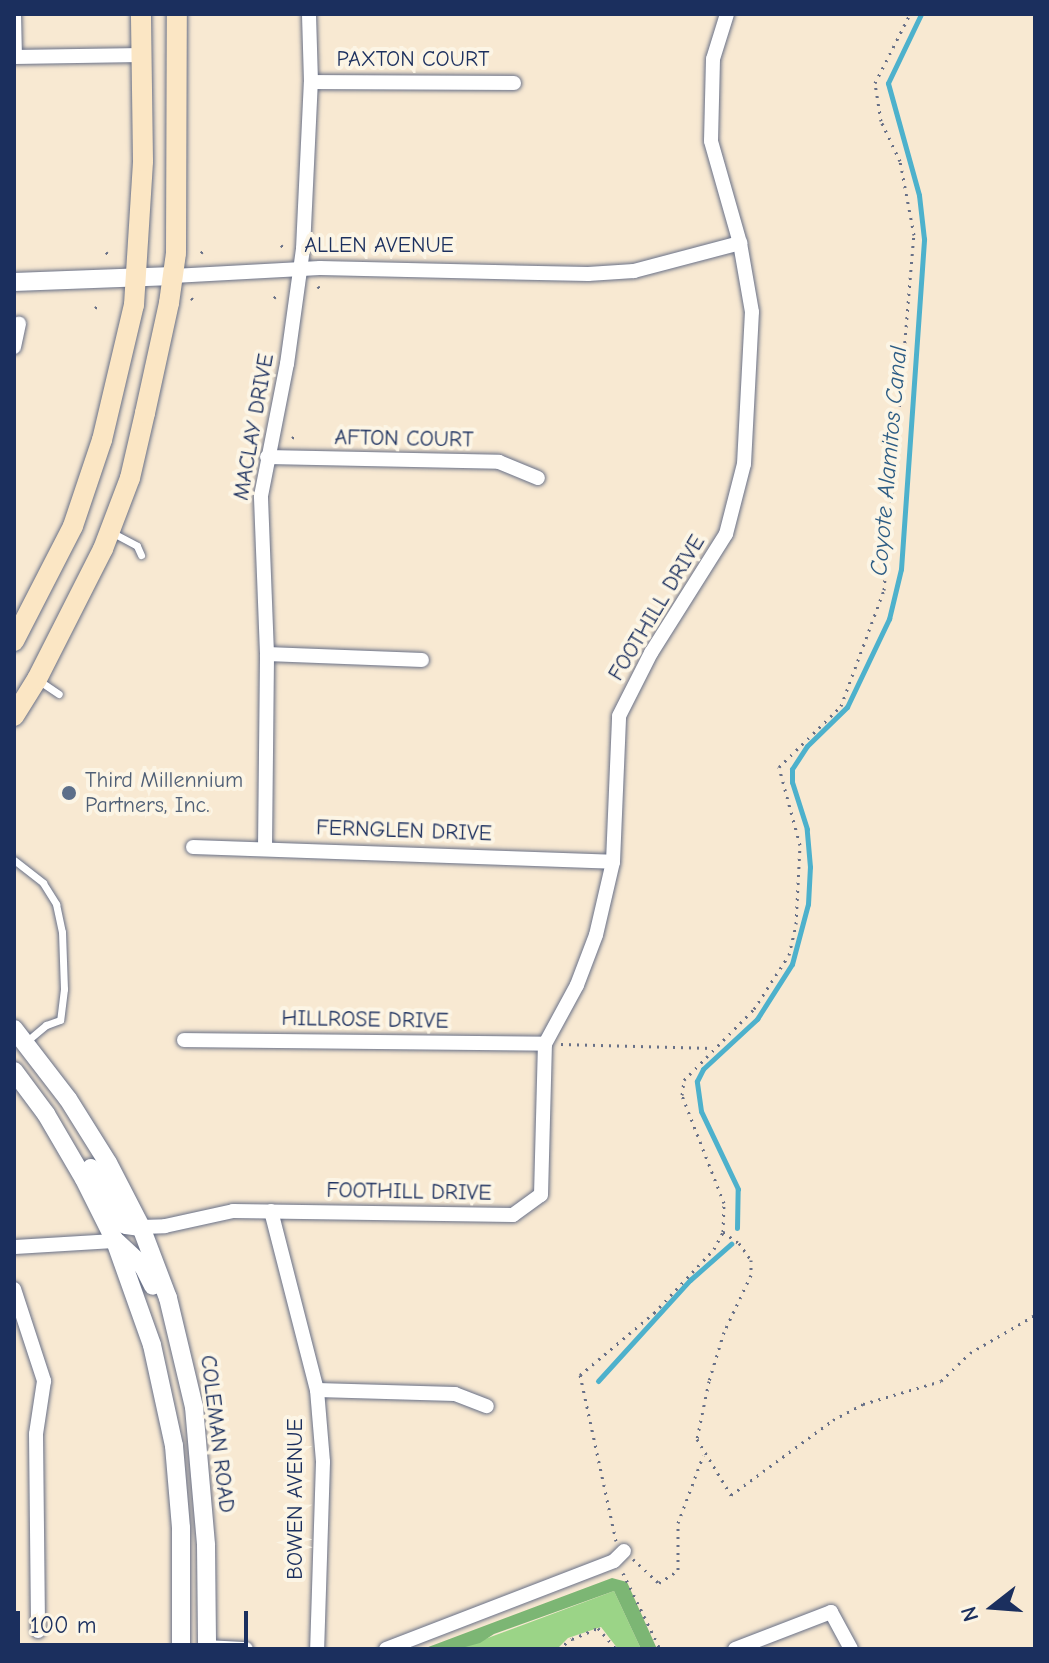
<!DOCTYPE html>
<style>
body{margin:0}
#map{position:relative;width:1049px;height:1663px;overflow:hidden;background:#f8e9d2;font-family:"Comic Neue",sans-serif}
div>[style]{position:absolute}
.green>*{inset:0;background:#9bd487}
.forest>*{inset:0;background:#7cb674}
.stream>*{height:5px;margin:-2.5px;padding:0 2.5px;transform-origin:2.5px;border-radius:2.5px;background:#4db1cc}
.path>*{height:3px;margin-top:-1.5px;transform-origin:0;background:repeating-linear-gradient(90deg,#687087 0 2px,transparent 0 8px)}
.roads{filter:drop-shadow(0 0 2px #687087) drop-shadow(0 0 2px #687087)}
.service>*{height:7px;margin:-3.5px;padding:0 3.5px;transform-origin:3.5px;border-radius:3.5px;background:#fff}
.minor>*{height:14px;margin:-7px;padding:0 7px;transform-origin:7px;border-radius:7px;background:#fff}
.tertiary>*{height:18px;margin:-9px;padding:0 9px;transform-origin:9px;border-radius:9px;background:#fff}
.secondary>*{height:20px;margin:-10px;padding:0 10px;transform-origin:10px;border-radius:10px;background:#fbe6c4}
.dots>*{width:22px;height:22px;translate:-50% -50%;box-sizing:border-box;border:4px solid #fcf5e5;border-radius:50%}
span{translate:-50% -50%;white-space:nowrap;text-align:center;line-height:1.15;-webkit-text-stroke:8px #fcf5e5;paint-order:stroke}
.street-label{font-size:22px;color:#1b2f5e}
.service-label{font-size:22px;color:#4e5e75}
.left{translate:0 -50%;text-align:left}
.water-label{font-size:24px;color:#2c5c84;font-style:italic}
.frame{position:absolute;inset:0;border:16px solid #1b2f5e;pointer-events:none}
.north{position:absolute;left:953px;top:1567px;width:80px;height:80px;-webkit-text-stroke:6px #fcf5e5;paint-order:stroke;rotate:253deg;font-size:22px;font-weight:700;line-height:32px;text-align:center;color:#1b2f5e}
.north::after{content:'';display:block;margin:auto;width:28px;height:36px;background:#1b2f5e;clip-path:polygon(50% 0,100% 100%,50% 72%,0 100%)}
.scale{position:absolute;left:16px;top:1611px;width:232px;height:36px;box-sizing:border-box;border:4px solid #1b2f5e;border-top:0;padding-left:10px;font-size:24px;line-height:28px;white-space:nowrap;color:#1b2f5e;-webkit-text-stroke:6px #fcf5e5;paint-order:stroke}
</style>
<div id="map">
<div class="green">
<div style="clip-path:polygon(614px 1591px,641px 1649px,618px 1649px,601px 1627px,568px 1638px,557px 1649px,458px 1649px)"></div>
</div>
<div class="forest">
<div style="clip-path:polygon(612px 1578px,627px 1582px,657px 1649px,641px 1649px,614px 1591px,494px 1634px,480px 1643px,458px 1649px,423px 1649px)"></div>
</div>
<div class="stream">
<div style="left:737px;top:1228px;width:39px;rotate:-89deg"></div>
<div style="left:738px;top:1189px;width:86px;rotate:-115.4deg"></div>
<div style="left:701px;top:1111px;width:30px;rotate:-98deg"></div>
<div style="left:697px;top:1081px;width:13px;rotate:-63deg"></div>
<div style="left:703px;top:1069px;width:74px;rotate:-42.8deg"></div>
<div style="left:757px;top:1019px;width:65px;rotate:-57.5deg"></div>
<div style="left:792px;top:964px;width:62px;rotate:-75.1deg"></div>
<div style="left:808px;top:904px;width:37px;rotate:-87deg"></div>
<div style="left:810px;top:867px;width:38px;rotate:-95deg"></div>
<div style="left:807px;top:829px;width:49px;rotate:-107.7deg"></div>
<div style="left:792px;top:782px;width:13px;rotate:-90deg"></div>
<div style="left:792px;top:769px;width:27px;rotate:-57deg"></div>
<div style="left:807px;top:746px;width:56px;rotate:-44.3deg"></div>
<div style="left:847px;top:707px;width:98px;rotate:-64.5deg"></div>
<div style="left:889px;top:619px;width:51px;rotate:-76.5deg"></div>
<div style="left:901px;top:569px;width:331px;rotate:-86deg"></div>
<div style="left:924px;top:239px;width:44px;rotate:-96.5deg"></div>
<div style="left:919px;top:195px;width:116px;rotate:-105.5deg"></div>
<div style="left:888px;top:83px;width:76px;rotate:-64.4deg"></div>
<div style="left:598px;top:1381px;width:137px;rotate:-47.7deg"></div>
<div style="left:690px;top:1280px;width:55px;rotate:-41.3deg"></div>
</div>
<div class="path">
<div style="left:281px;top:245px;width:6px;rotate:45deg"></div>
<div style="left:322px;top:249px;width:6px;rotate:-45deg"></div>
<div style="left:106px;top:252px;width:4px;rotate:45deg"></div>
<div style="left:201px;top:253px;width:4px;rotate:-45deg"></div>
<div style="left:318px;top:286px;width:6px;rotate:59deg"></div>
<div style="left:191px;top:298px;width:5px;rotate:37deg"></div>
<div style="left:274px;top:298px;width:6px;rotate:-45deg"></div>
<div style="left:95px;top:308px;width:4px;rotate:-34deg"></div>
<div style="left:292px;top:438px;width:6px;rotate:-31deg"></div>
<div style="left:561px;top:1044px;width:152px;rotate:1.5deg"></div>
<div style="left:723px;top:1232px;width:19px;rotate:35deg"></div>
<div style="left:739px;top:1243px;width:21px;rotate:55deg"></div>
<div style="left:751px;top:1260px;width:15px;rotate:90deg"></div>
<div style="left:751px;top:1275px;width:63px;rotate:115.3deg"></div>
<div style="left:724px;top:1332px;width:51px;rotate:107deg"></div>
<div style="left:709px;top:1381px;width:59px;rotate:101.7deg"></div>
<div style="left:697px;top:1439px;width:66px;rotate:58.7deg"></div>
<div style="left:731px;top:1495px;width:127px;rotate:-36.3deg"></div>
<div style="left:833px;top:1420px;width:34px;rotate:-28deg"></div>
<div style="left:863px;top:1404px;width:81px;rotate:-16.4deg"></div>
<div style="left:941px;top:1381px;width:40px;rotate:-44deg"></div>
<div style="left:970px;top:1353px;width:75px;rotate:-30.3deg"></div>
<div style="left:616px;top:1541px;width:170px;rotate:-102.2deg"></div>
<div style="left:580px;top:1375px;width:97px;rotate:-40deg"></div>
<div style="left:654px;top:1313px;width:88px;rotate:-46.8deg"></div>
<div style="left:714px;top:1249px;width:19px;rotate:-62deg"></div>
<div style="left:723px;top:1232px;width:29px;rotate:-88deg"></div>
<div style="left:724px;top:1203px;width:116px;rotate:-111.3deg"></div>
<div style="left:682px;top:1095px;width:15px;rotate:-82deg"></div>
<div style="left:684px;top:1080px;width:100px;rotate:-45.4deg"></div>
<div style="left:754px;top:1009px;width:64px;rotate:-57.1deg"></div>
<div style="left:789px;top:955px;width:32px;rotate:-77deg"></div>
<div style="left:796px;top:924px;width:79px;rotate:-87.1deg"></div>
<div style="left:800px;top:845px;width:81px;rotate:-105.1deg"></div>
<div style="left:779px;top:767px;width:87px;rotate:-44.5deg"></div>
<div style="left:841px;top:706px;width:124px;rotate:-69.7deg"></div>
<div style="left:884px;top:590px;width:356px;rotate:-85.2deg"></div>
<div style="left:914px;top:235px;width:75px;rotate:-100.7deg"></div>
<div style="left:900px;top:161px;width:44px;rotate:-115.4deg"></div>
<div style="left:881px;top:121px;width:38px;rotate:-99deg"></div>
<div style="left:875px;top:83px;width:77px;rotate:-63.1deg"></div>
<div style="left:633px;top:1559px;width:35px;rotate:43deg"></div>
<div style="left:659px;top:1583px;width:23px;rotate:-34deg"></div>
<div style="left:678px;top:1570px;width:47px;rotate:-90deg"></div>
<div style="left:678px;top:1523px;width:72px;rotate:-69.5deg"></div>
<div style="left:623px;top:1573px;width:85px;rotate:64deg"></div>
<div style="left:558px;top:1649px;width:17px;rotate:-36deg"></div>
<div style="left:572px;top:1639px;width:28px;rotate:-23deg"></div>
<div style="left:598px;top:1628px;width:28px;rotate:49deg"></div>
</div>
<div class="roads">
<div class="service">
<div style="left:113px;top:533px;width:27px;rotate:28deg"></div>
<div style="left:137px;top:546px;width:10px;rotate:66deg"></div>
<div style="left:38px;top:680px;width:25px;rotate:34deg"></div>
<div style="left:14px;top:860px;width:37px;rotate:38deg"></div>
<div style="left:43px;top:883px;width:25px;rotate:58deg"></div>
<div style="left:56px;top:904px;width:29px;rotate:78deg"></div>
<div style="left:62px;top:932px;width:57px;rotate:88deg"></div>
<div style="left:64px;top:989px;width:31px;rotate:97deg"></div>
<div style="left:60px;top:1020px;width:15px;rotate:160deg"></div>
<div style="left:46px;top:1025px;width:25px;rotate:140deg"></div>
</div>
<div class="minor">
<div style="left:14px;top:14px;width:43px;rotate:88.7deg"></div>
<div style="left:14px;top:57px;width:128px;rotate:-0.9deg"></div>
<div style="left:311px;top:82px;width:203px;rotate:0.3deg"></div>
<div style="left:173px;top:276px;width:147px;rotate:-3.1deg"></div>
<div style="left:320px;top:268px;width:268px;rotate:1.3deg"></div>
<div style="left:588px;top:274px;width:46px;rotate:-3.7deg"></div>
<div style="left:634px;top:271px;width:110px;rotate:-14.8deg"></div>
<div style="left:14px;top:347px;width:24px;rotate:-78deg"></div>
<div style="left:267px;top:457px;width:232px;rotate:1.2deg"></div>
<div style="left:499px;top:462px;width:42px;rotate:22.3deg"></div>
<div style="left:267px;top:654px;width:155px;rotate:2.2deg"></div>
<div style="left:193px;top:847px;width:420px;rotate:2deg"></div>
<div style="left:265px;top:848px;width:194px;rotate:-89.4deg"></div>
<div style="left:267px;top:654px;width:158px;rotate:-92.2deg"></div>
<div style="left:261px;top:496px;width:135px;rotate:-78.9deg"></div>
<div style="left:287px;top:364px;width:116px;rotate:-82.1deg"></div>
<div style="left:303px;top:249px;width:167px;rotate:-87.3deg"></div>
<div style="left:311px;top:82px;width:68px;rotate:-91.7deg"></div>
<div style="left:184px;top:1040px;width:361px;rotate:0.6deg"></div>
<div style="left:271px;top:1211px;width:185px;rotate:75.6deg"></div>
<div style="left:317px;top:1390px;width:72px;rotate:85.2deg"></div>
<div style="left:323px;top:1462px;width:187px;rotate:91.8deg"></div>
<div style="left:141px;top:1227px;width:24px;rotate:-2deg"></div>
<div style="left:165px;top:1226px;width:70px;rotate:-12.4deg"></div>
<div style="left:233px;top:1211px;width:280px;rotate:0.8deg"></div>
<div style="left:513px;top:1215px;width:34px;rotate:-36deg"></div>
<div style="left:541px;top:1195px;width:151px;rotate:-88.5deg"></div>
<div style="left:545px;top:1044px;width:67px;rotate:-61.5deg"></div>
<div style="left:577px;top:985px;width:53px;rotate:-69.2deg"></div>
<div style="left:596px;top:935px;width:75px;rotate:-76.9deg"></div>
<div style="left:613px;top:862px;width:146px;rotate:-87.6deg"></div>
<div style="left:619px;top:716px;width:71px;rotate:-63.1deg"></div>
<div style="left:651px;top:653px;width:141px;rotate:-57.8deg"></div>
<div style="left:726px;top:534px;width:72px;rotate:-75.6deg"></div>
<div style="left:744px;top:464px;width:152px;rotate:-87deg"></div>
<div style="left:752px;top:312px;width:70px;rotate:-99.9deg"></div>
<div style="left:740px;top:243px;width:106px;rotate:-105.9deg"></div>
<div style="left:711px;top:141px;width:82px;rotate:-88.6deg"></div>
<div style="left:713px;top:59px;width:47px;rotate:-72.7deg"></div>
<div style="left:14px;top:1247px;width:101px;rotate:-3.4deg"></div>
<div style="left:14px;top:1289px;width:97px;rotate:71.9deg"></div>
<div style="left:44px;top:1381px;width:54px;rotate:98.6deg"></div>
<div style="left:36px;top:1434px;width:197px;rotate:89.4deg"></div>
<div style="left:317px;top:1390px;width:138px;rotate:1.7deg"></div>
<div style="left:455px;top:1394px;width:34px;rotate:21deg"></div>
<div style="left:207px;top:1647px;width:39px;rotate:3deg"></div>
<div style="left:386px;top:1649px;width:244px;rotate:-21.1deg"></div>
<div style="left:614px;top:1561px;width:14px;rotate:-45deg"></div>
<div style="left:735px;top:1649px;width:103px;rotate:-21.1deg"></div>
<div style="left:831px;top:1612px;width:42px;rotate:61.6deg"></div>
</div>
<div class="tertiary">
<div style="left:14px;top:282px;width:159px;rotate:-2.2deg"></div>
<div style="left:14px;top:1029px;width:88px;rotate:52.4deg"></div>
<div style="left:68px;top:1099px;width:75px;rotate:58deg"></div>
<div style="left:108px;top:1163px;width:72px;rotate:62.7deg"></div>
<div style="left:141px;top:1227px;width:76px;rotate:69.2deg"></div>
<div style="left:168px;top:1298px;width:112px;rotate:76.6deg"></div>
<div style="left:194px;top:1407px;width:139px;rotate:85deg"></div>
<div style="left:206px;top:1545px;width:104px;rotate:89.4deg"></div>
<div style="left:14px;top:1071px;width:54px;rotate:53.3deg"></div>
<div style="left:46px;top:1114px;width:75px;rotate:59.7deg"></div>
<div style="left:84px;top:1179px;width:69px;rotate:63.4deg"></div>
<div style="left:115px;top:1241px;width:110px;rotate:70.4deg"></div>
<div style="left:152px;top:1345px;width:103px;rotate:77.7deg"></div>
<div style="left:174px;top:1446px;width:82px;rotate:85.1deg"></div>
<div style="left:181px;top:1528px;width:121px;rotate:90deg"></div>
<div style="left:91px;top:1168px;width:67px;rotate:58.4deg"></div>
<div style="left:126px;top:1225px;width:15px;rotate:8deg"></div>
<div style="left:117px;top:1242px;width:35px;rotate:43deg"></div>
<div style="left:143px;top:1266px;width:22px;rotate:63deg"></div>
</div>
<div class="secondary">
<div style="left:14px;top:641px;width:129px;rotate:-62.8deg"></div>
<div style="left:73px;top:526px;width:91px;rotate:-71.4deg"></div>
<div style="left:102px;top:440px;width:139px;rotate:-76.7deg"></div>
<div style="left:134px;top:305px;width:144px;rotate:-86.4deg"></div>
<div style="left:143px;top:161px;width:147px;rotate:-90.8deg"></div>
<div style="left:14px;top:716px;width:44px;rotate:-58.1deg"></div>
<div style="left:37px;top:679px;width:146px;rotate:-63.1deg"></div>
<div style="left:103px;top:549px;width:76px;rotate:-69.2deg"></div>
<div style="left:130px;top:478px;width:67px;rotate:-77deg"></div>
<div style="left:145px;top:413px;width:113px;rotate:-77.7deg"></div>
<div style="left:169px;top:303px;width:50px;rotate:-82deg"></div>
<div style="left:176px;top:253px;width:239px;rotate:-89.8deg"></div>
</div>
</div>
<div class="dots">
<div style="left:69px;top:793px;background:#5c6f8a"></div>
</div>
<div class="street-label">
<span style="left:413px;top:60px">PAXTON COURT</span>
<span style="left:379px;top:246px">ALLEN AVENUE</span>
<span style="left:254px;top:427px;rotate:-80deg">MACLAY DRIVE</span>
<span style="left:404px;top:439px;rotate:1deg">AFTON COURT</span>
<span style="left:657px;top:608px;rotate:-59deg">FOOTHILL DRIVE</span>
<span style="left:404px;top:831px;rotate:2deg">FERNGLEN DRIVE</span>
<span style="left:365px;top:1020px;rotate:1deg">HILLROSE DRIVE</span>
<span style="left:409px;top:1192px;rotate:1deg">FOOTHILL DRIVE</span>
<span style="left:217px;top:1434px;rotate:83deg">COLEMAN ROAD</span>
<span style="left:296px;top:1499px;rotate:-90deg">BOWEN AVENUE</span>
</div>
<div class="service-label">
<span class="left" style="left:85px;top:793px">Third Millennium<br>Partners, Inc.</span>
</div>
<div class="water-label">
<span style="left:889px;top:461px;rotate:-85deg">Coyote Alamitos Canal</span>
</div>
<div class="frame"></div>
<div class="north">N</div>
<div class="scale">100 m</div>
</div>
